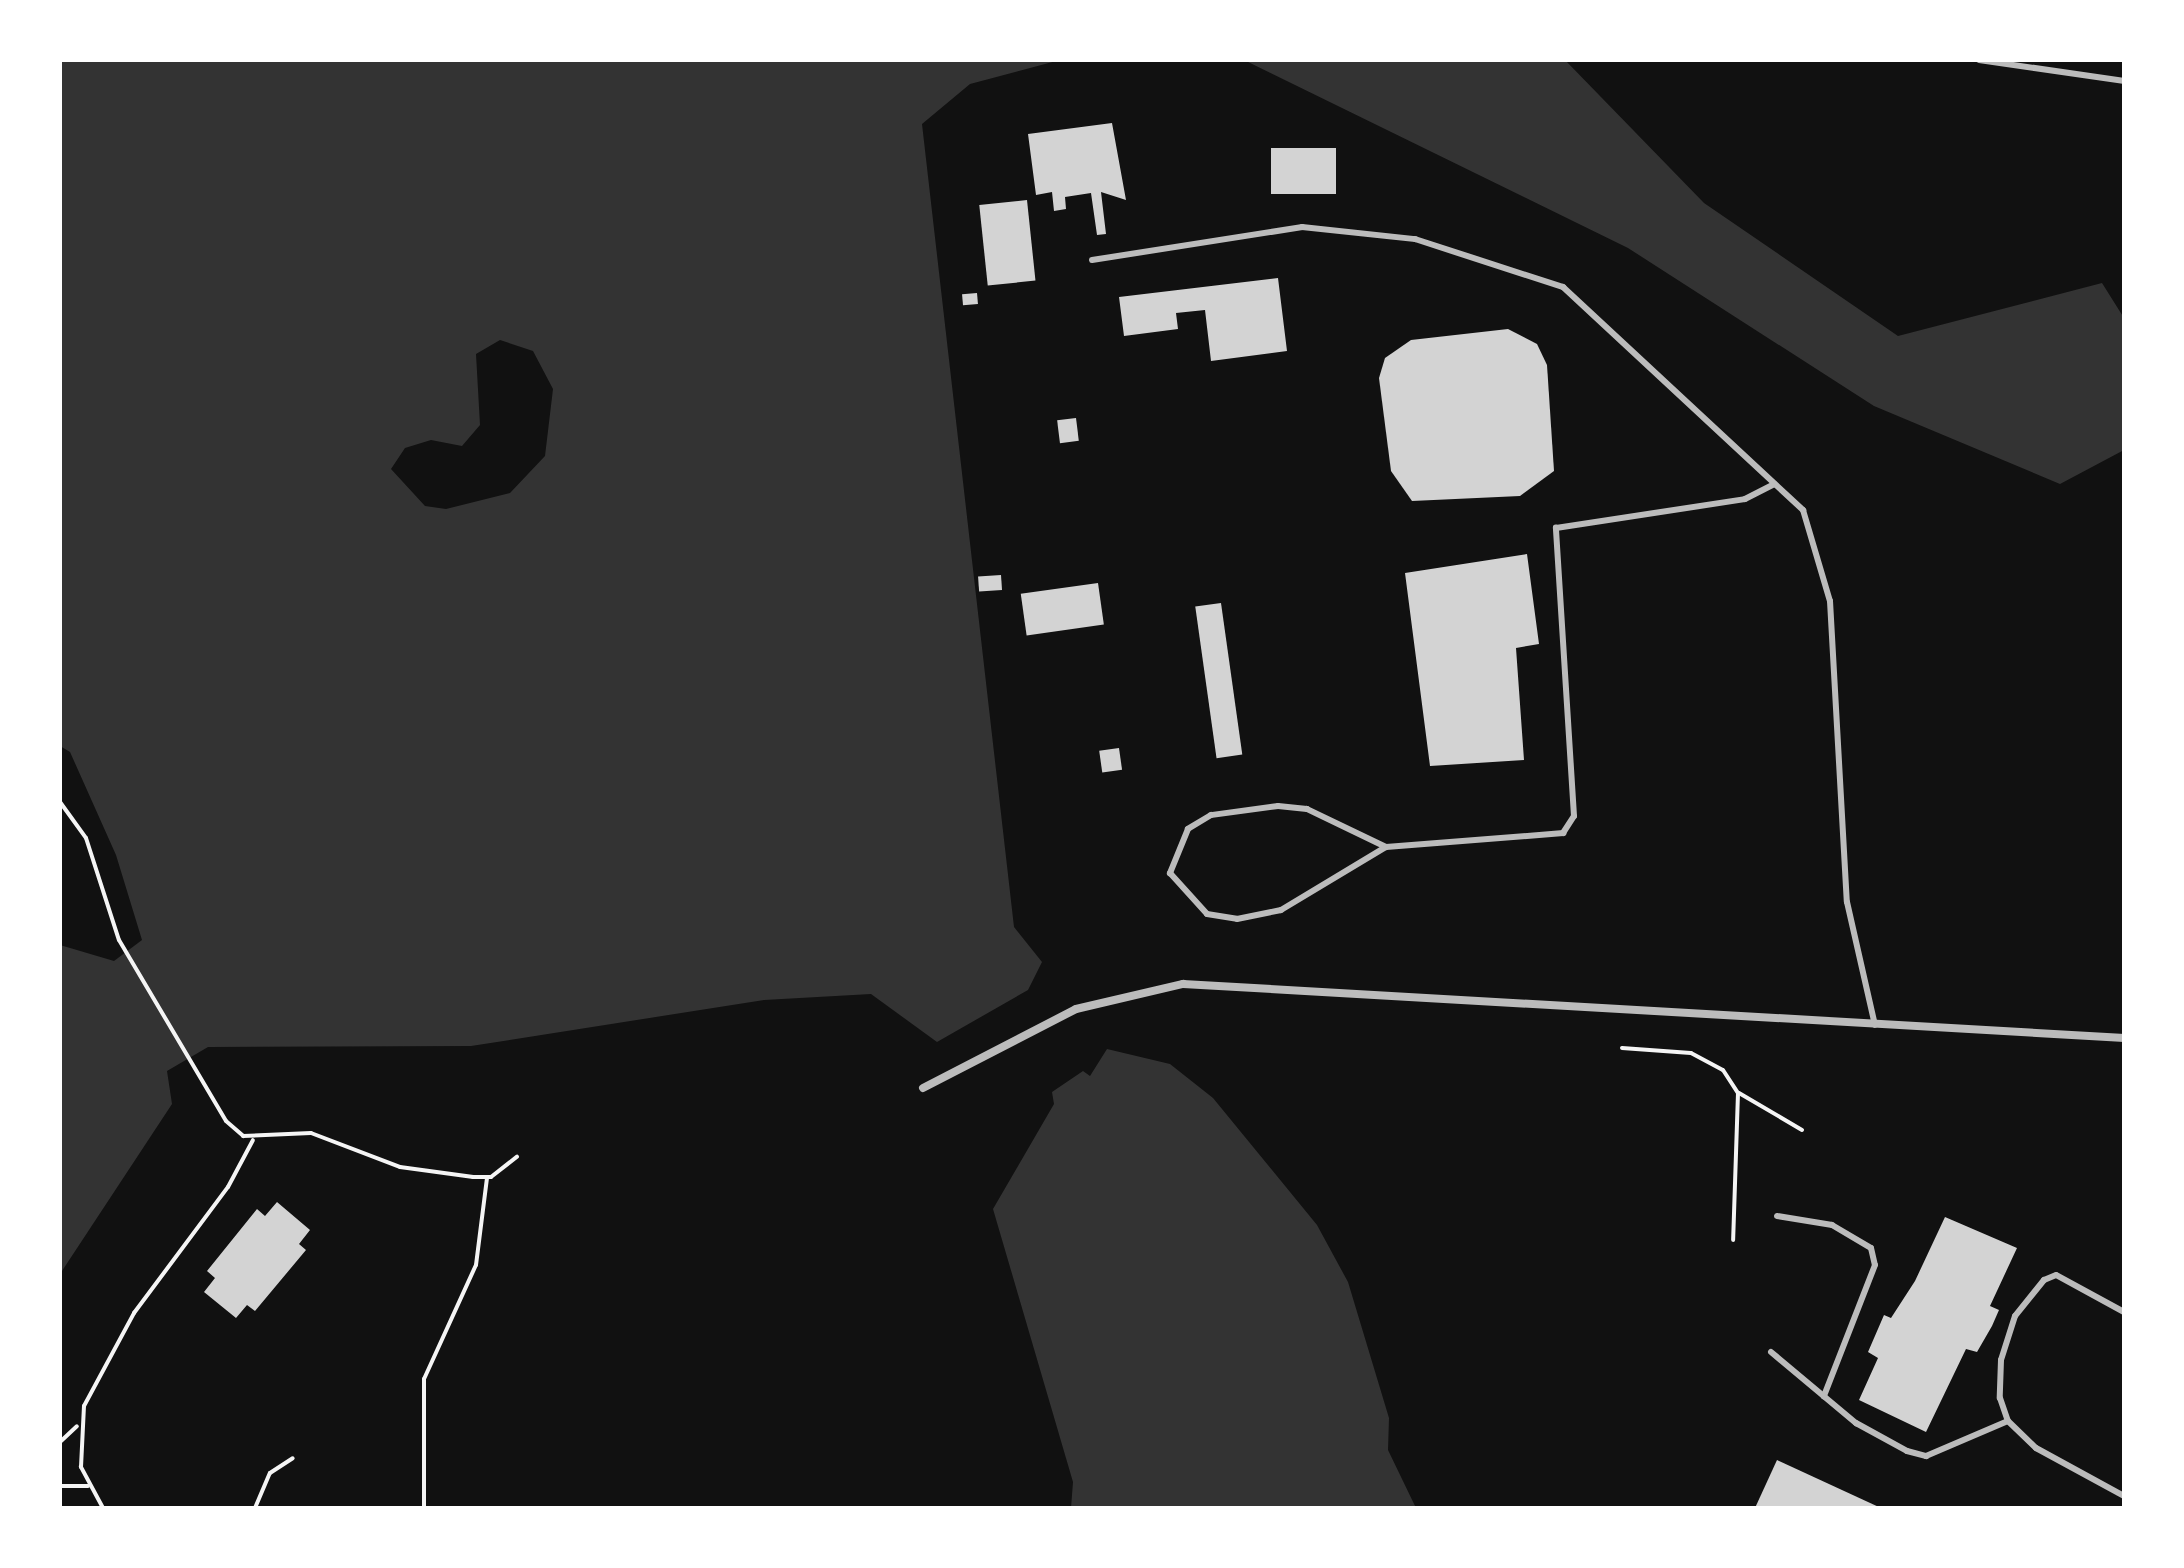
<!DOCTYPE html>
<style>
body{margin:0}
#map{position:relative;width:2184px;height:1568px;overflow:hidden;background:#111;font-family:Quicksand,sans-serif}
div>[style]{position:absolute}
.water>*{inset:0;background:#333}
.building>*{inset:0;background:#d3d3d3;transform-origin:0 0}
.path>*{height:4px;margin:-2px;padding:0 2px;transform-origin:2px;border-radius:2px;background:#f5f5f5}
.service>*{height:6px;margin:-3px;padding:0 3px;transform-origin:3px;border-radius:3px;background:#bcbcbc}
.minor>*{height:8px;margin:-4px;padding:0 4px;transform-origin:4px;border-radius:4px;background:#bcbcbc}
span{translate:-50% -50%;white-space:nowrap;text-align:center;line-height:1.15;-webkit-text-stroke:8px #fff;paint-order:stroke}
.frame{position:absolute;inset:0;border:62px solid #fff;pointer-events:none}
</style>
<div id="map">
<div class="water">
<div style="clip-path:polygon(evenodd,60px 60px,1060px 60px,970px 84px,922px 124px,1014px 927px,1042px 962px,1028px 990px,937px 1042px,871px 994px,764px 1000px,471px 1046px,208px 1047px,167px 1071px,172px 1104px,60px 1274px,60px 945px,114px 961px,142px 940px,116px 855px,70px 752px,60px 746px,60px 60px,500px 340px,533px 351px,553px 389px,545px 456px,510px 493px,446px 509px,425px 506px,391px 469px,405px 448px,431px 440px,462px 446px,480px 425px,476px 354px,500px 340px)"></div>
<div style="clip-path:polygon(1244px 60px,1565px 60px,1704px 203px,1898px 336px,2102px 283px,2124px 318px,2124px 450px,2060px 484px,1874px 406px,1628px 248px)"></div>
<div style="clip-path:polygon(1107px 1049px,1170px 1064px,1213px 1098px,1317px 1225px,1348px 1282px,1389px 1418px,1388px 1450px,1416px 1508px,1071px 1508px,1073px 1482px,993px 1209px,1054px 1104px,1052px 1092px,1083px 1071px,1090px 1076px)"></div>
</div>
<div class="building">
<div style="clip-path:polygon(1112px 123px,1126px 200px,1101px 192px,1106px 234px,1097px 235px,1091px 193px,1065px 197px,1066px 209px,1054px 211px,1052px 192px,1036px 195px,1028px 134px)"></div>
<div style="left:1271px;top:148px;width:65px;height:46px"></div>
<div style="left:1027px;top:200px;width:81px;height:48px;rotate:84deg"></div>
<div style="clip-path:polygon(1278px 278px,1287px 351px,1211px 361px,1205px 310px,1176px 313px,1178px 329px,1124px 336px,1119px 297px)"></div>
<div style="left:977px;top:293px;width:11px;height:15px;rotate:85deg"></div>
<div style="clip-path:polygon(1508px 329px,1537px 344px,1547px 365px,1554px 471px,1520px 496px,1412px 501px,1391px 471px,1379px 378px,1385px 358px,1411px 340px)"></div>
<div style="left:1076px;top:418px;width:23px;height:19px;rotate:83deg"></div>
<div style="clip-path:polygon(1527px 554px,1539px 644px,1516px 648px,1524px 760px,1430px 766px,1405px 573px)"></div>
<div style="left:1001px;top:575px;width:15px;height:23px;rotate:86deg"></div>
<div style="left:1098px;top:583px;width:42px;height:78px;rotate:82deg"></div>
<div style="left:1221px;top:603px;width:153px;height:26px;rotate:82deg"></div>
<div style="left:1119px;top:748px;width:22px;height:20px;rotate:82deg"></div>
<div style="clip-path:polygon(277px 1202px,310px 1230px,299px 1244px,306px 1250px,255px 1311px,247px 1305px,236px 1318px,204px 1292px,215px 1278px,207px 1271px,257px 1209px,265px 1216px)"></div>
<div style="clip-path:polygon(1945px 1217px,2017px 1248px,1990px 1306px,1999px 1310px,1992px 1326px,1977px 1352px,1966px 1349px,1926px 1432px,1859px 1400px,1878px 1358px,1868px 1352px,1884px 1315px,1891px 1318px,1915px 1281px)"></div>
<div style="clip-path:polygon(1777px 1460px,1881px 1508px,1755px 1508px)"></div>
</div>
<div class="path">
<div style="left:60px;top:802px;width:44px;rotate:54.2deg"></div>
<div style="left:86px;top:838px;width:107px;rotate:72.1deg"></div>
<div style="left:119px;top:940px;width:210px;rotate:59.4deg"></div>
<div style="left:226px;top:1121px;width:23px;rotate:41deg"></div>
<div style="left:243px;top:1136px;width:68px;rotate:-2.5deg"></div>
<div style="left:311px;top:1133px;width:95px;rotate:20.9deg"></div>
<div style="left:400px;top:1167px;width:74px;rotate:7.8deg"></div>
<div style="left:473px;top:1177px;width:18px"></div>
<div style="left:491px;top:1177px;width:33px;rotate:-38deg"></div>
<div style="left:1622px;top:1048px;width:69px;rotate:4.1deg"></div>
<div style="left:1691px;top:1053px;width:36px;rotate:28deg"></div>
<div style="left:1723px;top:1070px;width:27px;rotate:57deg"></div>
<div style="left:1738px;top:1093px;width:147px;rotate:91.9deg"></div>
<div style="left:1739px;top:1093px;width:73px;rotate:30.4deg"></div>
<div style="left:60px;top:1442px;width:23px;rotate:-43deg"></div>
<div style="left:60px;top:1486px;width:28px"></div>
<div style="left:103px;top:1508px;width:47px;rotate:-118.2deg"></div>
<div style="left:81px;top:1467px;width:61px;rotate:-87.2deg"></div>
<div style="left:84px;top:1406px;width:106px;rotate:-61.7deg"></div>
<div style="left:134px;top:1313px;width:157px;rotate:-53.3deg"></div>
<div style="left:228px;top:1187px;width:53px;rotate:-62deg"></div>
<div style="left:255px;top:1508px;width:38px;rotate:-67deg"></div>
<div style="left:270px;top:1473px;width:27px;rotate:-33deg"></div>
<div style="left:424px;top:1508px;width:129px;rotate:-90deg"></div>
<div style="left:424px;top:1379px;width:125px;rotate:-65.5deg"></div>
<div style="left:476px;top:1265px;width:88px;rotate:-82.8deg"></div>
</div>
<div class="service">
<div style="left:1979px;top:60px;width:147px;rotate:8.2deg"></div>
<div style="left:1092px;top:260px;width:213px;rotate:-8.9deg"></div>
<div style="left:1302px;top:227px;width:114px;rotate:6.1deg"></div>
<div style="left:1415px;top:239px;width:156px;rotate:18deg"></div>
<div style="left:1563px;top:287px;width:328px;rotate:42.9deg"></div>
<div style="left:1803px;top:510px;width:95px;rotate:73.5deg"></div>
<div style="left:1830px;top:601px;width:301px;rotate:86.8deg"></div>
<div style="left:1847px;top:902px;width:126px;rotate:77.2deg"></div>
<div style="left:1386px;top:847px;width:88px;rotate:-154.3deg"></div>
<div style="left:1307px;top:809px;width:29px;rotate:-174deg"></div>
<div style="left:1278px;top:806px;width:68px;rotate:172.3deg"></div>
<div style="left:1211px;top:815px;width:27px;rotate:149deg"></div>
<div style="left:1188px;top:829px;width:48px;rotate:112.2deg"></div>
<div style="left:1170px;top:873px;width:55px;rotate:47.9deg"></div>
<div style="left:1207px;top:914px;width:30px;rotate:9deg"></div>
<div style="left:1237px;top:919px;width:45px;rotate:-11.6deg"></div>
<div style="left:1281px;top:910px;width:122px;rotate:-31deg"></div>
<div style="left:1386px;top:847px;width:178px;rotate:-4.5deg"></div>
<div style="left:1563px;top:833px;width:20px;rotate:-57deg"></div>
<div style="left:1574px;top:816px;width:289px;rotate:-93.6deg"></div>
<div style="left:1556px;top:528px;width:191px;rotate:-8.7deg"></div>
<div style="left:1745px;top:499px;width:33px;rotate:-27deg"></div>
<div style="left:1777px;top:1216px;width:56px;rotate:9.3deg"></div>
<div style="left:1832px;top:1225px;width:45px;rotate:30.5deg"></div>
<div style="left:1871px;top:1248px;width:17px;rotate:77deg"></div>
<div style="left:1875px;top:1265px;width:141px;rotate:111.3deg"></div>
<div style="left:2124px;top:1312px;width:77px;rotate:-151.4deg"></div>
<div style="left:2056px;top:1275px;width:13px;rotate:157deg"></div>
<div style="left:2044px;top:1280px;width:46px;rotate:128.9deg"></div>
<div style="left:2015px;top:1316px;width:46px;rotate:107.7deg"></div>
<div style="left:2001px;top:1360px;width:38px;rotate:92deg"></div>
<div style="left:2000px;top:1398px;width:24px;rotate:71deg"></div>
<div style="left:2008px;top:1421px;width:39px;rotate:44deg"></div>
<div style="left:2036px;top:1448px;width:100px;rotate:28.6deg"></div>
<div style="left:1771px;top:1352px;width:111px;rotate:39.9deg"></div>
<div style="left:1856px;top:1423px;width:58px;rotate:28.8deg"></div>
<div style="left:1907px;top:1451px;width:20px;rotate:15deg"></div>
<div style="left:1926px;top:1456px;width:89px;rotate:-23.1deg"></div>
</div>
<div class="minor">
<div style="left:923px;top:1088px;width:172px;rotate:-27.3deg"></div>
<div style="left:1076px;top:1009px;width:110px;rotate:-13.2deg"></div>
<div style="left:1183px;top:984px;width:943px;rotate:3.28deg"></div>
</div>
<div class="frame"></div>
</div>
